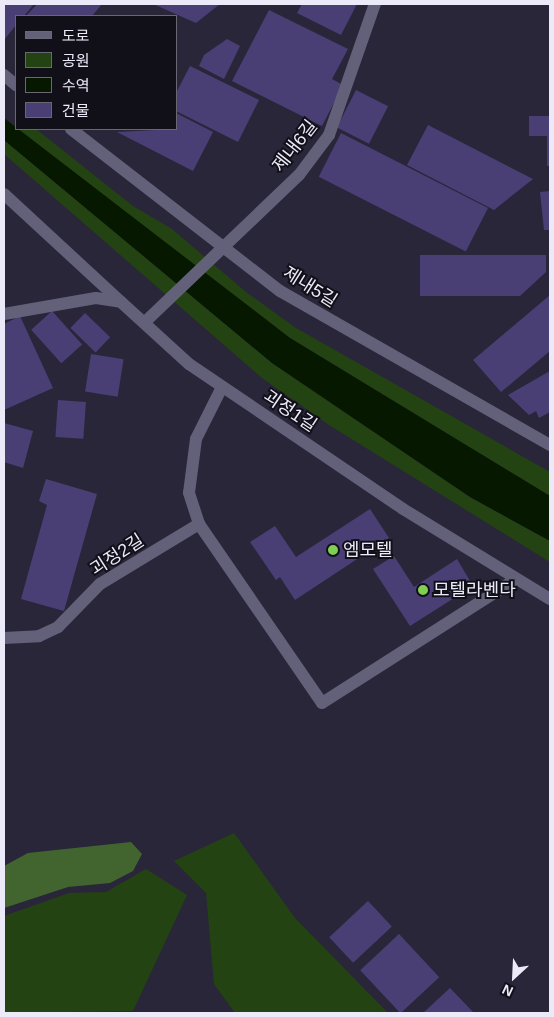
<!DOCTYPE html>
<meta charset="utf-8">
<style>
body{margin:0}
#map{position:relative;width:554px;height:1017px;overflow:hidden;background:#29263a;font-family:Arial,"Noto Sans KR",sans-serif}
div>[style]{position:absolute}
.green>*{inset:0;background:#244312}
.forest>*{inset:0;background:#426530}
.water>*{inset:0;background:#071800}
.building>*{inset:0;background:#493f75;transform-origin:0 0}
.minor>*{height:12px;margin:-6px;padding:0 6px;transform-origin:6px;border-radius:6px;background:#636079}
.dots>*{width:14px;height:14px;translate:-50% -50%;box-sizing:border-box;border:2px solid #111019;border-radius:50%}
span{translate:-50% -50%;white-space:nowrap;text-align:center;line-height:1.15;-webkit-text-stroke:4px #111019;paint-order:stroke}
.street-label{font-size:18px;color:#eceaf8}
.poi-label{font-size:18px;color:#eceaf8}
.left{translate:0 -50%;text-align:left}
.frame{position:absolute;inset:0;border:5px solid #eceaf8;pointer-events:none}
.legend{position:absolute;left:15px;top:15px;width:162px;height:115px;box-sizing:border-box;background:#111019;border:1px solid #696772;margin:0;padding:6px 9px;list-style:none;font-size:15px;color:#eceaf8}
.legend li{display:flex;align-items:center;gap:10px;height:25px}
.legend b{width:25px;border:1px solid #696772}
.north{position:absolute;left:489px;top:952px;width:50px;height:50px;-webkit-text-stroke:4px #111019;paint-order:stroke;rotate:205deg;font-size:14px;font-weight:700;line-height:20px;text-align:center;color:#eceaf8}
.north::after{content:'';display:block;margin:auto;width:18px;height:22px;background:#eceaf8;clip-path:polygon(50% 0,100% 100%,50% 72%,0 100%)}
</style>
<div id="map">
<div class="green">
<div style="clip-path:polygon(17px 129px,36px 129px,133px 206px,172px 229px,246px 292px,296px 328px,550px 472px,550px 496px,290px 338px)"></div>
<div style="clip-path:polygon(4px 140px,272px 363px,470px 497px,550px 541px,550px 562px,329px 425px,262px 378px,4px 154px)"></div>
<div style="clip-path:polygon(234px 833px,295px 918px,388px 1013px,235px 1013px,214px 984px,206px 893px,174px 861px)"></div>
<div style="clip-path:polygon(146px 869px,187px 895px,133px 1011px,4px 1013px,4px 916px,69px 893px,106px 892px)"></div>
</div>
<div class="forest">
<div style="clip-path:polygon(131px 842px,142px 854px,133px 871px,110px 883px,68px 887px,4px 908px,4px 866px,28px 853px)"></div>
</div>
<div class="water">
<div style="clip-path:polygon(4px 118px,290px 338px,550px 496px,550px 541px,470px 497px,272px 363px,4px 140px)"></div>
</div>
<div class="building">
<div style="clip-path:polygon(4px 4px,34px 4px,24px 16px,16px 16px,16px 25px,4px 40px)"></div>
<div style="clip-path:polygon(37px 4px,102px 4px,92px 16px,26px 16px)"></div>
<div style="clip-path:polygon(153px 4px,220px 4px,196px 23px)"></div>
<div style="clip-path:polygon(302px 4px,357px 4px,341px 35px,297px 13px)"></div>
<div style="clip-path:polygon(269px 10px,348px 49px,332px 79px,343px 85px,322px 126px,232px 81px)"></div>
<div style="clip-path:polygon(227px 39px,240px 46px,224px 79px,199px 66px,204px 55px)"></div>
<div style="clip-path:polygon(190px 66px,259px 100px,238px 142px,176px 111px,176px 93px)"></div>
<div style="left:356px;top:90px;width:36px;height:42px;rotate:27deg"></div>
<div style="clip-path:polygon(176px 113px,213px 132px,193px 171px,117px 132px,176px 129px)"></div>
<div style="clip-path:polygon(529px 116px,550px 116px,550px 166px,547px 166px,547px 136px,529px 136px)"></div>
<div style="clip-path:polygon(428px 125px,533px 179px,494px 210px,407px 165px)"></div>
<div style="left:341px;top:133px;width:165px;height:49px;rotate:27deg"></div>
<div style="clip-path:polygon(550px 191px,550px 230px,544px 230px,540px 192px)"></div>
<div style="clip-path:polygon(420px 255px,546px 255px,546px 272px,520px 296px,420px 296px)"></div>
<div style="clip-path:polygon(550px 295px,550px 351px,501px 392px,473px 360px)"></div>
<div style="left:52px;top:311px;width:45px;height:28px;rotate:48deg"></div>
<div style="left:85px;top:313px;width:35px;height:21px;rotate:44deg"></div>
<div style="clip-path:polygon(20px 316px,53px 388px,4px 410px,4px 324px)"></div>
<div style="left:91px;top:354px;width:33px;height:38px;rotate:9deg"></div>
<div style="clip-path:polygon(550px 371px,550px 412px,539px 418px,536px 411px,529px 415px,508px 395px)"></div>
<div style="left:58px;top:400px;width:28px;height:37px;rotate:4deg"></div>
<div style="clip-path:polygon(4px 423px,33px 431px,23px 468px,4px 462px)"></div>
<div style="clip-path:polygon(46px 479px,97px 494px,64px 611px,21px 599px,47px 505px,39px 501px)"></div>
<div style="clip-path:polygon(370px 509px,389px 538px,295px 600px,280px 577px,276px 580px,250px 542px,275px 526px,296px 557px)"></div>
<div style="clip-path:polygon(394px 556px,414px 587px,457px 559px,473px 586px,410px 626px,373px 569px)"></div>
<div style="left:368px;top:901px;width:35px;height:53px;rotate:47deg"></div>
<div style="left:399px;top:934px;width:59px;height:53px;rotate:47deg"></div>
<div style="clip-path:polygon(450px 988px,474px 1013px,423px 1013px)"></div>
</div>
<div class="minor">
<div style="left:4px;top:75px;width:16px;rotate:40deg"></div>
<div style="left:71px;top:129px;width:264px;rotate:37.8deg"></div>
<div style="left:280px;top:291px;width:311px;rotate:29.7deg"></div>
<div style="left:4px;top:194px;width:159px;rotate:42.7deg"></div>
<div style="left:4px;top:314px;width:93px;rotate:-9.9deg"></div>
<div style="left:96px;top:298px;width:25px;rotate:9deg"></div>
<div style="left:121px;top:302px;width:92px;rotate:42.4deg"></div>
<div style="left:189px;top:364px;width:258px;rotate:34.1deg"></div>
<div style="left:403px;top:509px;width:172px;rotate:31.5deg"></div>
<div style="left:145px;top:322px;width:213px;rotate:-43.7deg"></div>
<div style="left:299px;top:175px;width:50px;rotate:-53.1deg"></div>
<div style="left:329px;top:135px;width:139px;rotate:-70.7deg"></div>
<div style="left:222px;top:387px;width:58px;rotate:116.6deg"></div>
<div style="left:196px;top:439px;width:54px;rotate:97.4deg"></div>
<div style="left:189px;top:493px;width:33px;rotate:72deg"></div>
<div style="left:199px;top:524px;width:217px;rotate:55.5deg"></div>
<div style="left:322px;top:703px;width:230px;rotate:-32.6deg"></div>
<div style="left:4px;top:638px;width:35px;rotate:-3deg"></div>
<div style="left:39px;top:636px;width:21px;rotate:-25deg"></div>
<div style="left:58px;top:627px;width:60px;rotate:-45.7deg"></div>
<div style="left:100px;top:584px;width:116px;rotate:-31.2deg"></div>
</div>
<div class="dots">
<div style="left:333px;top:550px;background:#7fd052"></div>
<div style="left:423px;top:590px;background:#7fd052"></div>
</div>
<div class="street-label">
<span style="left:295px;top:146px;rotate:-52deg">제내6길</span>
<span style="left:310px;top:287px;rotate:32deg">제내5길</span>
<span style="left:290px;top:411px;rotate:34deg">괴정1길</span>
<span style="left:117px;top:555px;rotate:-33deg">괴정2길</span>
</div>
<div class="poi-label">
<span class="left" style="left:343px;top:550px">엠모텔</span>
<span class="left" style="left:433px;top:590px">모텔라벤다</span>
</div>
<div class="frame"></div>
<ul class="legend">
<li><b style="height:6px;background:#636079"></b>도로</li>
<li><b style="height:14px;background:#244312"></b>공원</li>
<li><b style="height:14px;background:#071800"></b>수역</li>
<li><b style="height:14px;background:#493f75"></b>건물</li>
</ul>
<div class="north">N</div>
</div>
